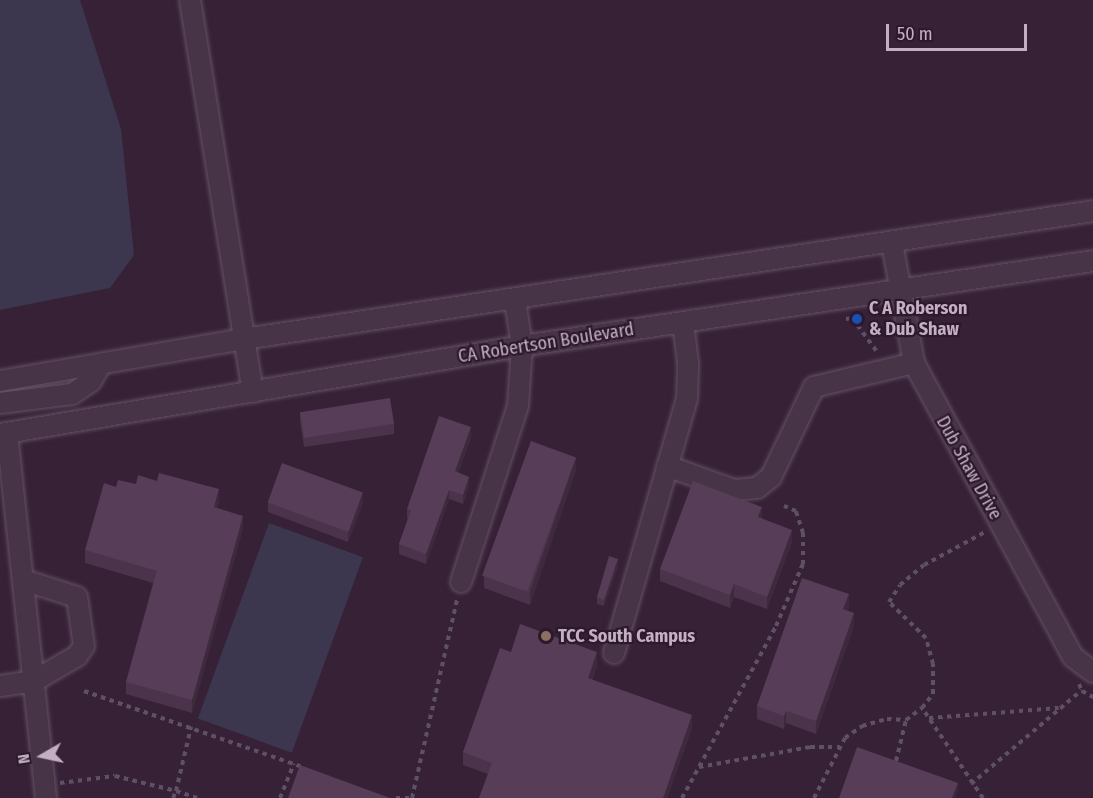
<!DOCTYPE html>
<style>
body{margin:0}
#map{position:relative;width:1093px;height:798px;overflow:hidden;background:#372137;font-family:"Fira Sans Condensed",sans-serif}
div>[style]{position:absolute}
.green>*{inset:0;background:#3c364e;transform-origin:0 0}
.path>*{height:4px;margin-top:-2px;transform-origin:0;background:repeating-linear-gradient(90deg,#5e5066 0 4.5px,transparent 0 9px)}
.roads{filter:drop-shadow(0 0 2px #655165) drop-shadow(0 0 2px #655165)}
.minor>*{height:20px;margin:-10px;padding:0 10px;transform-origin:10px;border-radius:10px;background:#483447}
.wall>*{inset:0;background:#4b344b}
.shaded-wall>*{inset:0;background:#3d2b3d}
.building>*{inset:0;background:#573d57;transform-origin:0 0}
.dots>*{width:16px;height:16px;translate:-50% -50%;box-sizing:border-box;border:3px solid #2c1a2c;border-radius:50%}
span{translate:-50% -50%;white-space:nowrap;text-align:center;line-height:1.15;-webkit-text-stroke:4.5px #2c1a2c;paint-order:stroke}
.poi-label{font-size:18px;color:#c4aec3;font-weight:700}
.left{translate:0 -50%;text-align:left}
.street-label{font-size:18px;color:#c4aec3}
.north{position:absolute;left:12px;top:726px;width:60px;height:60px;-webkit-text-stroke:4px #2c1a2c;paint-order:stroke;rotate:261deg;font-size:16px;font-weight:700;line-height:24px;text-align:center;color:#c4aec3}
.north::after{content:'';display:block;margin:auto;width:21px;height:27px;background:#c4aec3;clip-path:polygon(50% 0,100% 100%,50% 72%,0 100%)}
.scale{position:absolute;left:886px;top:24px;width:141px;height:27px;box-sizing:border-box;border:3px solid #c4aec3;border-top:0;padding-left:8px;font-size:18px;line-height:21px;white-space:nowrap;color:#c4aec3;-webkit-text-stroke:4px #2c1a2c;paint-order:stroke}
</style>
<div id="map">
<div class="green">
<div style="clip-path:polygon(0 0,80px 0,121px 129px,134px 255px,110px 288px,0 310px)"></div>
<div style="left:269px;top:523px;width:100px;height:208px;rotate:20deg"></div>
</div>
<div class="path">
<div style="left:846px;top:319px;width:6px;rotate:-9deg"></div>
<div style="left:852px;top:318px;width:44px;rotate:53.4deg"></div>
<div style="left:1079px;top:684px;width:8px;rotate:67deg"></div>
<div style="left:1082px;top:691px;width:13px;rotate:29deg"></div>
<div style="left:84px;top:691px;width:231px;rotate:19.2deg"></div>
<div style="left:929px;top:718px;width:130px;rotate:-4.4deg"></div>
<div style="left:896px;top:761px;width:42px;rotate:-76.3deg"></div>
<div style="left:906px;top:720px;width:20px;rotate:-37deg"></div>
<div style="left:699px;top:767px;width:113px;rotate:-10.2deg"></div>
<div style="left:810px;top:747px;width:30px"></div>
<div style="left:60px;top:783px;width:55px;rotate:-7.3deg"></div>
<div style="left:115px;top:776px;width:63px;rotate:13.8deg"></div>
<div style="left:176px;top:791px;width:66px;rotate:-76.8deg"></div>
<div style="left:971px;top:784px;width:145px;rotate:-40.3deg"></div>
<div style="left:173px;top:798px;width:8px;rotate:-67deg"></div>
<div style="left:176px;top:791px;width:22px;rotate:18deg"></div>
<div style="left:280px;top:798px;width:37px;rotate:-68deg"></div>
<div style="left:396px;top:798px;width:15px"></div>
<div style="left:412px;top:798px;width:203px;rotate:-77.2deg"></div>
<div style="left:682px;top:798px;width:196px;rotate:-61.3deg"></div>
<div style="left:776px;top:626px;width:68px;rotate:-66.5deg"></div>
<div style="left:803px;top:564px;width:31px;rotate:-90deg"></div>
<div style="left:803px;top:533px;width:23px;rotate:-108deg"></div>
<div style="left:796px;top:511px;width:13px;rotate:-157deg"></div>
<div style="left:814px;top:798px;width:68px;rotate:-62.7deg"></div>
<div style="left:845px;top:738px;width:21px;rotate:-35deg"></div>
<div style="left:862px;top:726px;width:26px;rotate:-16deg"></div>
<div style="left:887px;top:719px;width:19px;rotate:3deg"></div>
<div style="left:983px;top:798px;width:109px;rotate:-124.1deg"></div>
<div style="left:922px;top:708px;width:18px;rotate:-52deg"></div>
<div style="left:933px;top:694px;width:30px;rotate:-90deg"></div>
<div style="left:933px;top:664px;width:27px;rotate:-105deg"></div>
<div style="left:926px;top:638px;width:52px;rotate:-135.8deg"></div>
<div style="left:889px;top:602px;width:20px;rotate:-57deg"></div>
<div style="left:900px;top:585px;width:31px;rotate:-40deg"></div>
<div style="left:924px;top:565px;width:72px;rotate:-28.4deg"></div>
</div>
<div class="roads">
<div class="minor">
<div style="left:190px;top:0;width:397px;rotate:80.9deg"></div>
<div style="left:892px;top:243px;width:122px;rotate:79.6deg"></div>
<div style="left:914px;top:363px;width:334px;rotate:61.6deg"></div>
<div style="left:1073px;top:657px;width:25px;rotate:37deg"></div>
<div style="left:0;top:381px;width:248px;rotate:-9.8deg"></div>
<div style="left:244px;top:339px;width:859px;rotate:-8.57deg"></div>
<div style="left:0;top:403px;width:73px;rotate:-7.1deg"></div>
<div style="left:72px;top:394px;width:23px;rotate:-34deg"></div>
<div style="left:91px;top:381px;width:20px;rotate:-60deg"></div>
<div style="left:7px;top:433px;width:367px;rotate:83.9deg"></div>
<div style="left:0;top:434px;width:529px;rotate:-9.57deg"></div>
<div style="left:522px;top:346px;width:577px;rotate:-8.47deg"></div>
<div style="left:667px;top:466px;width:71px;rotate:19.7deg"></div>
<div style="left:734px;top:490px;width:23px;rotate:-5deg"></div>
<div style="left:757px;top:488px;width:18px;rotate:-38deg"></div>
<div style="left:771px;top:477px;width:100px;rotate:-64.5deg"></div>
<div style="left:814px;top:387px;width:103px;rotate:-13.5deg"></div>
<div style="left:461px;top:582px;width:186px;rotate:-72.1deg"></div>
<div style="left:518px;top:405px;width:59px;rotate:-86.1deg"></div>
<div style="left:522px;top:346px;width:46px;rotate:-98.8deg"></div>
<div style="left:614px;top:653px;width:265px;rotate:-74deg"></div>
<div style="left:687px;top:398px;width:35px;rotate:-88deg"></div>
<div style="left:688px;top:363px;width:41px;rotate:-97deg"></div>
<div style="left:0;top:686px;width:34px;rotate:-8deg"></div>
<div style="left:34px;top:681px;width:50px;rotate:-30.2deg"></div>
<div style="left:77px;top:656px;width:12px;rotate:-55deg"></div>
<div style="left:84px;top:646px;width:49px;rotate:-98.1deg"></div>
<div style="left:77px;top:597px;width:57px;rotate:-162.5deg"></div>
</div>
</div>
<div class="wall">
<div style="clip-path:polygon(300px 412px,394px 424px,394px 434px,304px 447px,300px 421px)"></div>
<div style="clip-path:polygon(471px 437px,458px 473px,469px 486px,463px 504px,449px 499px,426px 564px,399px 554px,399px 544px,408px 519px,407px 518px,407px 509px)"></div>
<div style="clip-path:polygon(576px 470px,530px 605px,484px 588px,484px 576px)"></div>
<div style="clip-path:polygon(157px 481px,219px 502px,217px 508px,243px 528px,192px 713px,126px 694px,126px 682px,153px 583px,85px 563px,85px 550px,116px 487px)"></div>
<div style="clip-path:polygon(268px 503px,363px 503px,348px 542px,268px 512px)"></div>
<div style="clip-path:polygon(762px 518px,792px 542px,767px 609px,734px 597px,730px 608px,660px 581px,660px 569px)"></div>
<div style="clip-path:polygon(618px 566px,604px 606px,597px 604px,597px 597px)"></div>
<div style="clip-path:polygon(849px 607px,847px 611px,854px 626px,816px 734px,786px 723px,784px 729px,757px 719px,757px 706px)"></div>
<div style="clip-path:polygon(511px 652px,597px 665px,592px 680px,692px 728px,667px 798px,479px 798px,488px 774px,463px 765px,463px 752px)"></div>
</div>
<div class="shaded-wall">
<div style="clip-path:polygon(471px 427px,471px 437px,455px 481px,455px 471px)"></div>
<div style="clip-path:polygon(576px 457px,576px 470px,530px 605px,530px 592px)"></div>
<div style="clip-path:polygon(469px 477px,469px 486px,463px 504px,463px 495px)"></div>
<div style="clip-path:polygon(219px 489px,219px 502px,214px 520px,214px 507px)"></div>
<div style="clip-path:polygon(449px 490px,449px 499px,426px 564px,426px 554px)"></div>
<div style="clip-path:polygon(363px 493px,363px 503px,348px 542px,348px 532px)"></div>
<div style="clip-path:polygon(762px 507px,762px 520px,758px 517px)"></div>
<div style="clip-path:polygon(243px 516px,243px 528px,192px 713px,192px 700px)"></div>
<div style="clip-path:polygon(792px 530px,792px 542px,767px 609px,767px 597px)"></div>
<div style="clip-path:polygon(618px 559px,618px 566px,604px 606px,604px 600px)"></div>
<div style="clip-path:polygon(734px 584px,734px 597px,730px 608px,730px 595px)"></div>
<div style="clip-path:polygon(849px 594px,849px 607px,843px 622px,843px 609px)"></div>
<div style="clip-path:polygon(854px 613px,854px 626px,816px 734px,816px 721px)"></div>
<div style="clip-path:polygon(597px 652px,597px 665px,588px 691px,588px 678px)"></div>
<div style="clip-path:polygon(786px 711px,786px 723px,784px 729px,784px 716px)"></div>
<div style="clip-path:polygon(692px 715px,692px 728px,667px 798px,663px 798px)"></div>
<div style="clip-path:polygon(958px 783px,958px 790px,955px 798px,952px 798px)"></div>
</div>
<div class="building">
<div style="left:390px;top:398px;width:26px;height:91px;rotate:81deg"></div>
<div style="clip-path:polygon(439px 416px,471px 427px,455px 471px,469px 477px,463px 495px,449px 490px,426px 554px,399px 544px,411px 510px,407px 509px)"></div>
<div style="left:531px;top:441px;width:48px;height:143px;rotate:20deg"></div>
<div style="left:282px;top:463px;width:86px;height:42px;rotate:20deg"></div>
<div style="clip-path:polygon(159px 473px,219px 489px,214px 507px,243px 516px,192px 700px,126px 682px,157px 571px,85px 550px,104px 483px,116px 487px,118px 480px,136px 484px,138px 475px,157px 481px)"></div>
<div style="clip-path:polygon(693px 481px,762px 507px,758px 517px,792px 530px,767px 597px,734px 584px,730px 595px,660px 569px)"></div>
<div style="clip-path:polygon(609px 556px,618px 559px,604px 600px,597px 597px)"></div>
<div style="clip-path:polygon(802px 578px,849px 594px,843px 609px,854px 613px,816px 721px,786px 711px,784px 716px,757px 706px)"></div>
<div style="clip-path:polygon(520px 624px,597px 652px,588px 678px,692px 715px,663px 798px,479px 798px,492px 763px,463px 752px,500px 648px,511px 652px)"></div>
<div style="clip-path:polygon(857px 747px,958px 783px,952px 798px,839px 798px)"></div>
<div style="clip-path:polygon(300px 765px,390px 798px,288px 798px)"></div>
</div>
<div class="dots">
<div style="left:857px;top:319px;background:#1a4fb4"></div>
<div style="left:546px;top:636px;background:#8d6e63"></div>
</div>
<div class="poi-label">
<span class="left" style="left:869px;top:319px">C A Roberson<br>&amp; Dub Shaw</span>
<span class="left" style="left:558px;top:636px">TCC South Campus</span>
</div>
<div class="street-label">
<span style="left:546px;top:343px;rotate:-9deg">CA Robertson Boulevard</span>
<span style="left:969px;top:468px;rotate:61deg">Dub Shaw Drive</span>
</div>
<div class="north">N</div>
<div class="scale">50 m</div>
</div>
